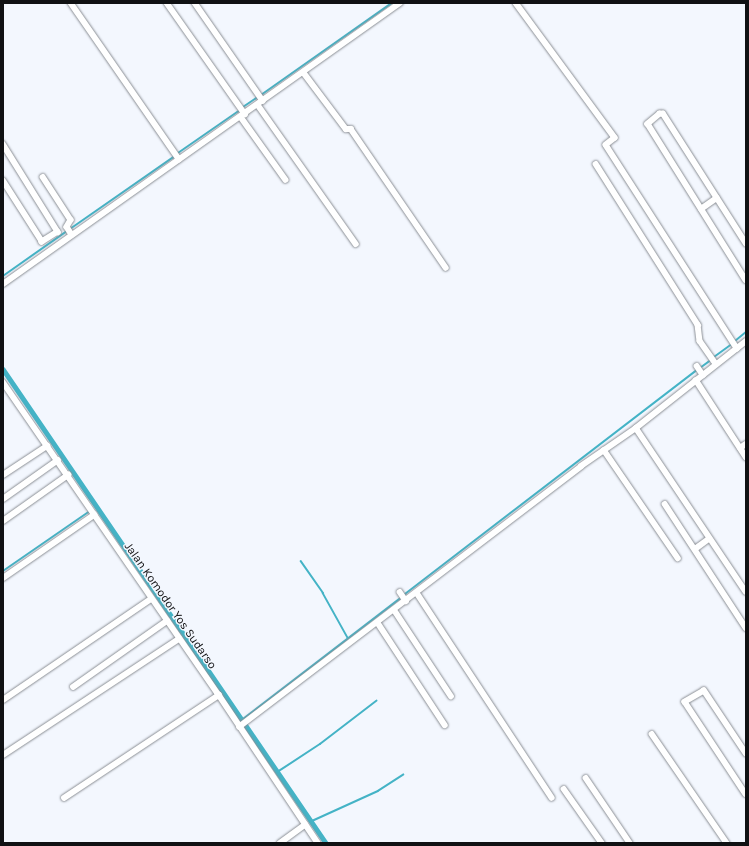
<!DOCTYPE html>
<style>
body{margin:0}
#map{position:relative;width:749px;height:846px;overflow:hidden;background:#f3f7fe;font-family:Karla,sans-serif}
div>[style]{position:absolute}
.stream>*{height:1.5px;margin:-0.75px;padding:0 0.75px;transform-origin:0.75px;border-radius:0.75px;background:#44b3c6}
.canal>*{height:4.5px;margin:-2.25px;padding:0 2.25px;transform-origin:2.25px;border-radius:2.25px;background:#44b3c6}
.roads{filter:drop-shadow(0 0 1px #8b8f95) drop-shadow(0 0 1px #8b8f95)}
.minor>*{height:5.5px;margin:-2.75px;padding:0 2.75px;transform-origin:2.75px;border-radius:2.75px;background:#fff}
span{translate:-50% -50%;white-space:nowrap;text-align:center;line-height:1.15;-webkit-text-stroke:3px #f3f7fe;paint-order:stroke}
.street-label{font-size:12px;color:#101113}
.frame{position:absolute;inset:0;border:4px solid #101113;pointer-events:none}
</style>
<div id="map">
<div class="stream">
<div style="left:261px;top:95px;width:160px;rotate:-35.1deg"></div>
<div style="left:243px;top:107px;width:18px;rotate:-34deg"></div>
<div style="left:178px;top:153px;width:75px;rotate:-34.7deg"></div>
<div style="left:70px;top:229px;width:128px;rotate:-34.8deg"></div>
<div style="left:3px;top:276px;width:78px;rotate:-35.1deg"></div>
<div style="left:735px;top:341px;width:14px;rotate:-39deg"></div>
<div style="left:714px;top:357px;width:22px;rotate:-36deg"></div>
<div style="left:700px;top:368px;width:14px;rotate:-36deg"></div>
<div style="left:301px;top:561px;width:39px;rotate:55deg"></div>
<div style="left:323px;top:593px;width:51px;rotate:60.9deg"></div>
<div style="left:3px;top:571px;width:106px;rotate:-34.6deg"></div>
<div style="left:405px;top:594px;width:368px;rotate:-37.5deg"></div>
<div style="left:243px;top:719px;width:200px;rotate:-37.5deg"></div>
<div style="left:279px;top:771px;width:49px;rotate:-33.4deg"></div>
<div style="left:320px;top:744px;width:71px;rotate:-37.5deg"></div>
<div style="left:312px;top:821px;width:72px;rotate:-24.4deg"></div>
<div style="left:378px;top:791px;width:30px;rotate:-33deg"></div>
</div>
<div class="canal">
<div style="left:3px;top:369px;width:574px;rotate:55.73deg"></div>
</div>
<div class="roads">
<div class="minor">
<div style="left:71px;top:3px;width:190px;rotate:55.3deg"></div>
<div style="left:167px;top:3px;width:136px;rotate:54.9deg"></div>
<div style="left:195px;top:3px;width:119px;rotate:55.2deg"></div>
<div style="left:516px;top:3px;width:167px;rotate:53.7deg"></div>
<div style="left:615px;top:138px;width:11px;rotate:142deg"></div>
<div style="left:606px;top:145px;width:242px;rotate:57.2deg"></div>
<div style="left:304px;top:73px;width:70px;rotate:53.1deg"></div>
<div style="left:346px;top:129px;width:5px"></div>
<div style="left:351px;top:129px;width:168px;rotate:55.6deg"></div>
<div style="left:258px;top:105px;width:170px;rotate:54.8deg"></div>
<div style="left:241px;top:117px;width:77px;rotate:54.5deg"></div>
<div style="left:3px;top:144px;width:104px;rotate:58deg"></div>
<div style="left:58px;top:232px;width:19px;rotate:148deg"></div>
<div style="left:42px;top:242px;width:72px;rotate:-122.6deg"></div>
<div style="left:596px;top:164px;width:191px;rotate:57.6deg"></div>
<div style="left:698px;top:325px;width:16px;rotate:83deg"></div>
<div style="left:700px;top:341px;width:28px;rotate:55deg"></div>
<div style="left:43px;top:177px;width:51px;rotate:56.9deg"></div>
<div style="left:71px;top:220px;width:8px;rotate:120deg"></div>
<div style="left:67px;top:227px;width:9px;rotate:58deg"></div>
<div style="left:701px;top:209px;width:19px;rotate:-35deg"></div>
<div style="left:746px;top:244px;width:154px;rotate:-122.6deg"></div>
<div style="left:663px;top:114px;width:3px;rotate:180deg"></div>
<div style="left:660px;top:114px;width:16px;rotate:140deg"></div>
<div style="left:648px;top:124px;width:184px;rotate:57.9deg"></div>
<div style="left:3px;top:284px;width:486px;rotate:-35.3deg"></div>
<div style="left:697px;top:366px;width:11px;rotate:56deg"></div>
<div style="left:696px;top:380px;width:92px;rotate:57deg"></div>
<div style="left:3px;top:382px;width:380px;rotate:55.4deg"></div>
<div style="left:219px;top:695px;width:178px;rotate:56.2deg"></div>
<div style="left:636px;top:428px;width:197px;rotate:56.1deg"></div>
<div style="left:740px;top:448px;width:7px;rotate:-34deg"></div>
<div style="left:604px;top:450px;width:131px;rotate:55.6deg"></div>
<div style="left:3px;top:475px;width:53px;rotate:-33.4deg"></div>
<div style="left:3px;top:499px;width:67px;rotate:-35.3deg"></div>
<div style="left:665px;top:504px;width:148px;rotate:56.8deg"></div>
<div style="left:3px;top:521px;width:80px;rotate:-35.3deg"></div>
<div style="left:695px;top:549px;width:17px;rotate:-36deg"></div>
<div style="left:3px;top:578px;width:111px;rotate:-34.7deg"></div>
<div style="left:400px;top:592px;width:11px;rotate:56deg"></div>
<div style="left:417px;top:593px;width:245px;rotate:56.6deg"></div>
<div style="left:395px;top:611px;width:102px;rotate:56.6deg"></div>
<div style="left:378px;top:623px;width:122px;rotate:56.7deg"></div>
<div style="left:73px;top:687px;width:115px;rotate:-35.1deg"></div>
<div style="left:3px;top:700px;width:179px;rotate:-34.3deg"></div>
<div style="left:239px;top:727px;width:430px;rotate:-37.3deg"></div>
<div style="left:581px;top:466px;width:67px;rotate:-34.6deg"></div>
<div style="left:636px;top:428px;width:140px;rotate:-38.3deg"></div>
<div style="left:652px;top:734px;width:132px;rotate:55.5deg"></div>
<div style="left:746px;top:754px;width:76px;rotate:-123.7deg"></div>
<div style="left:704px;top:691px;width:22px;rotate:150deg"></div>
<div style="left:685px;top:702px;width:110px;rotate:56.5deg"></div>
<div style="left:3px;top:755px;width:211px;rotate:-33.4deg"></div>
<div style="left:586px;top:778px;width:78px;rotate:55.9deg"></div>
<div style="left:564px;top:789px;width:66px;rotate:54.9deg"></div>
<div style="left:64px;top:798px;width:186px;rotate:-33.6deg"></div>
<div style="left:280px;top:843px;width:31px;rotate:-36deg"></div>
</div>
</div>
<div class="street-label">
<span style="left:170px;top:606px;rotate:55deg">Jalan Komodor Yos Sudarso</span>
</div>
<div class="frame"></div>
</div>
